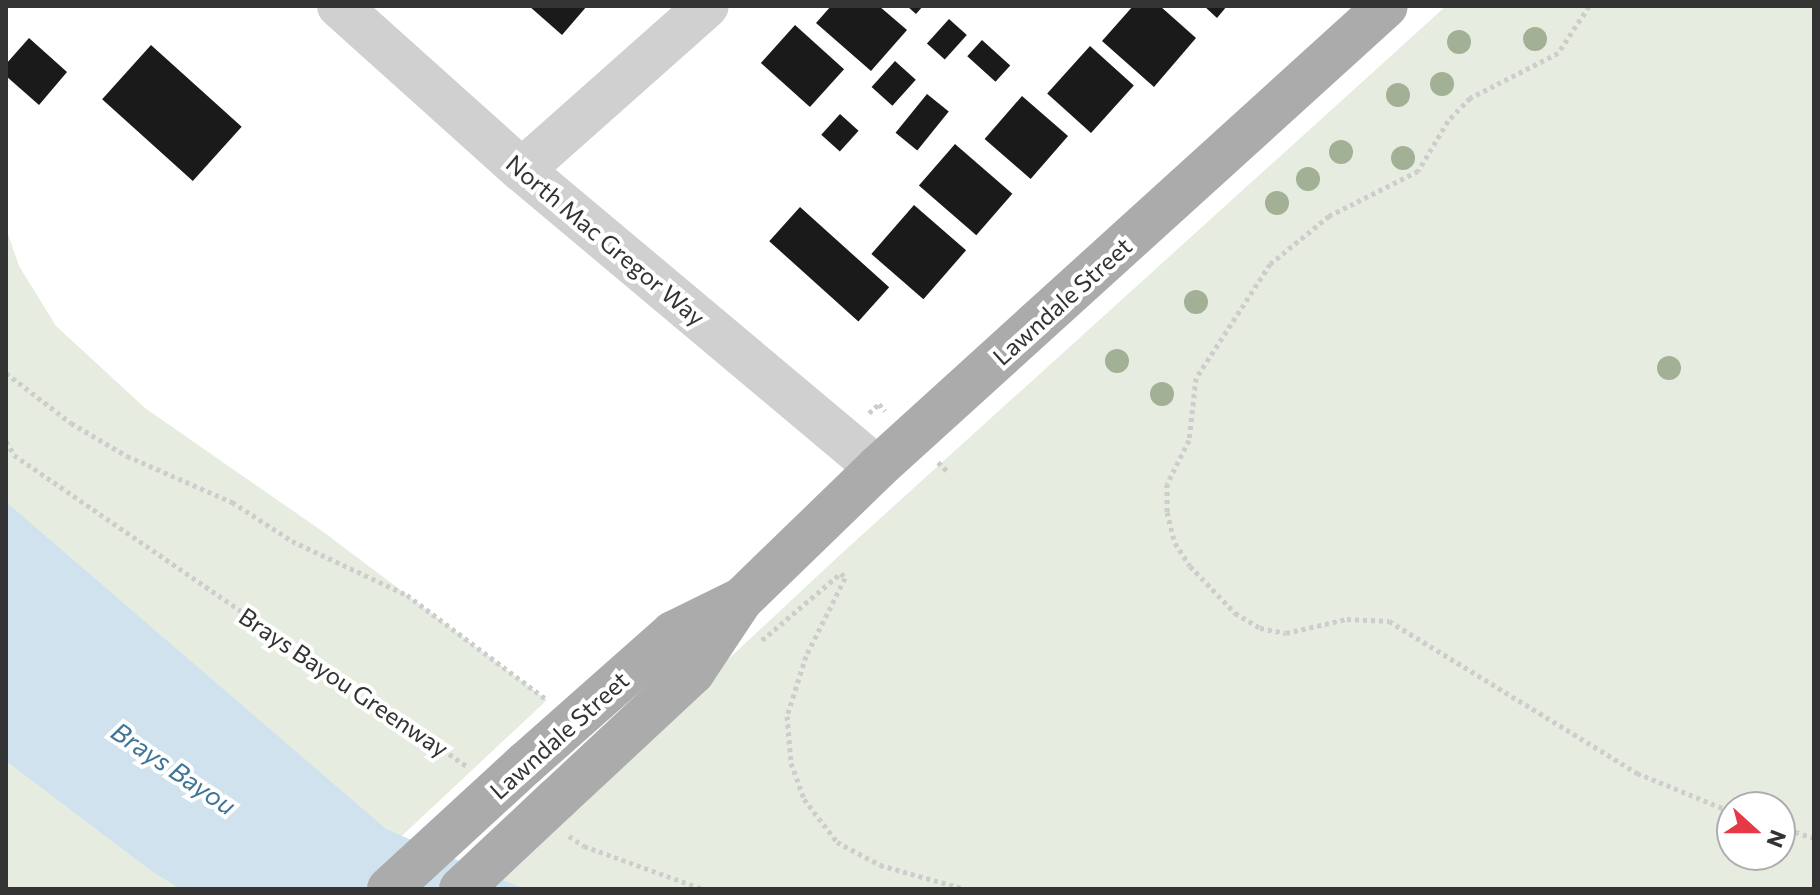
<!DOCTYPE html>
<style>
body{margin:0}
#map{position:relative;width:1820px;height:895px;overflow:hidden;background:#fff;font-family:Commissioner,sans-serif}
div>[style]{position:absolute}
.green>*{inset:0;background:#e6ecdf}
.water>*{inset:0;background:#cfe2ee}
.building>*{inset:0;background:#1a1a1a;transform-origin:0 0}
.path>*{height:5px;margin-top:-2.5px;transform-origin:0;background:repeating-linear-gradient(90deg,#cdcdcd 0 4px,transparent 0 8px)}
.minor>*{height:44px;margin:-22px;padding:0 22px;transform-origin:22px;border-radius:22px;background:#d0d0d0}
.major>*{height:44px;margin:-22px;padding:0 22px;transform-origin:22px;border-radius:22px;background:#ababab}
.major-bridge>*{height:44px;margin:-22px;padding:0 22px;transform-origin:22px;border-radius:22px;background:#ababab}
.trees>*{width:24px;height:24px;margin:-12px;border-radius:50%;background:#a2b095}
span{translate:-50% -50%;white-space:nowrap;text-align:center;line-height:1.15;-webkit-text-stroke:8px #fff;paint-order:stroke}
.street-label{font-size:24px;color:#333}
.water-label{font-size:26px;color:#3f7597;font-style:italic}
.frame{position:absolute;inset:0;border:8px solid #333;pointer-events:none}
.north{position:absolute;left:1716px;top:791px;width:80px;height:80px;box-sizing:border-box;background:#fff;border:2px solid #adadad;border-radius:50%;rotate:111deg;font-size:22px;font-weight:700;line-height:32px;text-align:center;color:#333}
.north::after{content:'';display:block;margin:auto;width:28px;height:36px;background:#e63946;clip-path:polygon(50% 0,100% 100%,50% 72%,0 100%)}
</style>
<div id="map">
<div class="green">
<div style="clip-path:polygon(evenodd,1446px 6px,1814px 6px,1814px 889px,482px 889px,842px 553px,1446px 6px,1732px 807px,1780px 807px,1780px 855px,1732px 855px,1732px 807px)"></div>
<div style="clip-path:polygon(6px 228px,19px 266px,56px 326px,145px 408px,322px 531px,547px 700px,345px 889px,6px 889px)"></div>
</div>
<div class="water">
<div style="clip-path:polygon(6px 502px,386px 829px,524px 889px,181px 889px,153px 872px,6px 761px)"></div>
</div>
<div class="building">
<div style="clip-path:polygon(529px 6px,587px 6px,562px 35px)"></div>
<div style="clip-path:polygon(831px 6px,879px 6px,907px 30px,871px 71px,816px 23px)"></div>
<div style="clip-path:polygon(907px 6px,923px 6px,916px 14px)"></div>
<div style="clip-path:polygon(1133px 6px,1160px 6px,1196px 38px,1154px 87px,1102px 41px)"></div>
<div style="clip-path:polygon(1204px 6px,1227px 6px,1217px 18px)"></div>
<div style="left:949px;top:19px;width:24px;height:33px;rotate:42deg"></div>
<div style="left:795px;top:25px;width:66px;height:51px;rotate:42deg"></div>
<div style="clip-path:polygon(29px 38px,67px 72px,39px 105px,6px 76px,6px 64px)"></div>
<div style="left:982px;top:40px;width:38px;height:22px;rotate:42deg"></div>
<div style="left:151px;top:45px;width:122px;height:73px;rotate:42deg"></div>
<div style="left:1090px;top:46px;width:59px;height:64px;rotate:42deg"></div>
<div style="left:895px;top:61px;width:28px;height:35px;rotate:42deg"></div>
<div style="left:927px;top:94px;width:28px;height:50px;rotate:39deg"></div>
<div style="left:1022px;top:96px;width:61px;height:57px;rotate:41deg"></div>
<div style="left:840px;top:114px;width:25px;height:28px;rotate:42deg"></div>
<div style="left:955px;top:144px;width:76px;height:55px;rotate:41deg"></div>
<div style="left:914px;top:205px;width:69px;height:65px;rotate:41deg"></div>
<div style="left:800px;top:207px;width:120px;height:46px;rotate:42deg"></div>
</div>
<div class="path">
<div style="left:1589px;top:6px;width:56px;rotate:123.4deg"></div>
<div style="left:1558px;top:53px;width:99px;rotate:152.9deg"></div>
<div style="left:1470px;top:98px;width:32px;rotate:134deg"></div>
<div style="left:1448px;top:121px;width:58px;rotate:121deg"></div>
<div style="left:1418px;top:171px;width:100px;rotate:153.2deg"></div>
<div style="left:1329px;top:216px;width:76px;rotate:140.9deg"></div>
<div style="left:1270px;top:264px;width:136px;rotate:123deg"></div>
<div style="left:1196px;top:378px;width:62px;rotate:96.4deg"></div>
<div style="left:1189px;top:440px;width:49px;rotate:116.6deg"></div>
<div style="left:1167px;top:484px;width:28px;rotate:90deg"></div>
<div style="left:1167px;top:512px;width:32px;rotate:76deg"></div>
<div style="left:1175px;top:543px;width:27px;rotate:57deg"></div>
<div style="left:1190px;top:566px;width:65px;rotate:46.2deg"></div>
<div style="left:1235px;top:613px;width:29px;rotate:31deg"></div>
<div style="left:1260px;top:628px;width:26px;rotate:11deg"></div>
<div style="left:1286px;top:633px;width:63px;rotate:-12.9deg"></div>
<div style="left:1347px;top:619px;width:42px;rotate:2.7deg"></div>
<div style="left:1389px;top:621px;width:291px;rotate:31.5deg"></div>
<div style="left:1637px;top:773px;width:103px;rotate:22.3deg"></div>
<div style="left:6px;top:373px;width:82px;rotate:37.6deg"></div>
<div style="left:71px;top:423px;width:65px;rotate:30.5deg"></div>
<div style="left:127px;top:456px;width:115px;rotate:23.7deg"></div>
<div style="left:232px;top:502px;width:72px;rotate:33deg"></div>
<div style="left:292px;top:541px;width:127px;rotate:25.2deg"></div>
<div style="left:407px;top:595px;width:174px;rotate:36.8deg"></div>
<div style="left:869px;top:413px;width:13px;rotate:-42deg"></div>
<div style="left:879px;top:404px;width:9px;rotate:49deg"></div>
<div style="left:6px;top:441px;width:16px;rotate:60deg"></div>
<div style="left:14px;top:455px;width:551px;rotate:34.5deg"></div>
<div style="left:938px;top:462px;width:16px;rotate:45deg"></div>
<div style="left:762px;top:640px;width:104px;rotate:-40.3deg"></div>
<div style="left:841px;top:573px;width:6px;rotate:51deg"></div>
<div style="left:845px;top:578px;width:87px;rotate:116.6deg"></div>
<div style="left:806px;top:656px;width:63px;rotate:107.6deg"></div>
<div style="left:787px;top:716px;width:47px;rotate:85.1deg"></div>
<div style="left:791px;top:763px;width:38px;rotate:70deg"></div>
<div style="left:804px;top:799px;width:54px;rotate:52.5deg"></div>
<div style="left:837px;top:842px;width:49px;rotate:28.1deg"></div>
<div style="left:880px;top:865px;width:88px;rotate:15.8deg"></div>
<div style="left:1780px;top:827px;width:36px;rotate:18deg"></div>
<div style="left:569px;top:836px;width:18px;rotate:34deg"></div>
<div style="left:584px;top:846px;width:127px;rotate:19.9deg"></div>
</div>
<div class="minor">
<div style="left:339px;top:6px;width:246px;rotate:41.9deg"></div>
<div style="left:522px;top:170px;width:463px;rotate:40deg"></div>
<div style="left:522px;top:170px;width:247px;rotate:-41.6deg"></div>
</div>
<div class="major">
<div style="left:525px;top:764px;width:198px;rotate:-41.5deg"></div>
<div style="left:673px;top:633px;width:72px;rotate:-26.2deg"></div>
<div style="left:557px;top:799px;width:186px;rotate:-43deg"></div>
<div style="left:693px;top:672px;width:87px;rotate:-56.3deg"></div>
<div style="left:741px;top:600px;width:190px;rotate:-44.1deg"></div>
<div style="left:877px;top:468px;width:687px;rotate:-42.23deg"></div>
</div>
<div class="major-bridge">
<div style="left:389px;top:889px;width:185px;rotate:-42.6deg"></div>
<div style="left:461px;top:889px;width:132px;rotate:-43.2deg"></div>
</div>
<div class="trees">
<div style="left:1535px;top:39px"></div>
<div style="left:1459px;top:42px"></div>
<div style="left:1442px;top:84px"></div>
<div style="left:1398px;top:95px"></div>
<div style="left:1341px;top:152px"></div>
<div style="left:1403px;top:158px"></div>
<div style="left:1308px;top:179px"></div>
<div style="left:1277px;top:203px"></div>
<div style="left:1196px;top:302px"></div>
<div style="left:1117px;top:361px"></div>
<div style="left:1669px;top:368px"></div>
<div style="left:1162px;top:394px"></div>
</div>
<div class="street-label">
<span style="left:606px;top:240px;rotate:40deg">North Mac Gregor Way</span>
<span style="left:1062px;top:301px;rotate:-42deg">Lawndale Street</span>
<span style="left:344px;top:682px;rotate:34deg">Brays Bayou Greenway</span>
<span style="left:559px;top:735px;rotate:-42deg">Lawndale Street</span>
</div>
<div class="water-label">
<span style="left:174px;top:768px;rotate:34deg">Brays Bayou</span>
</div>
<div class="frame"></div>
<div class="north">N</div>
</div>
